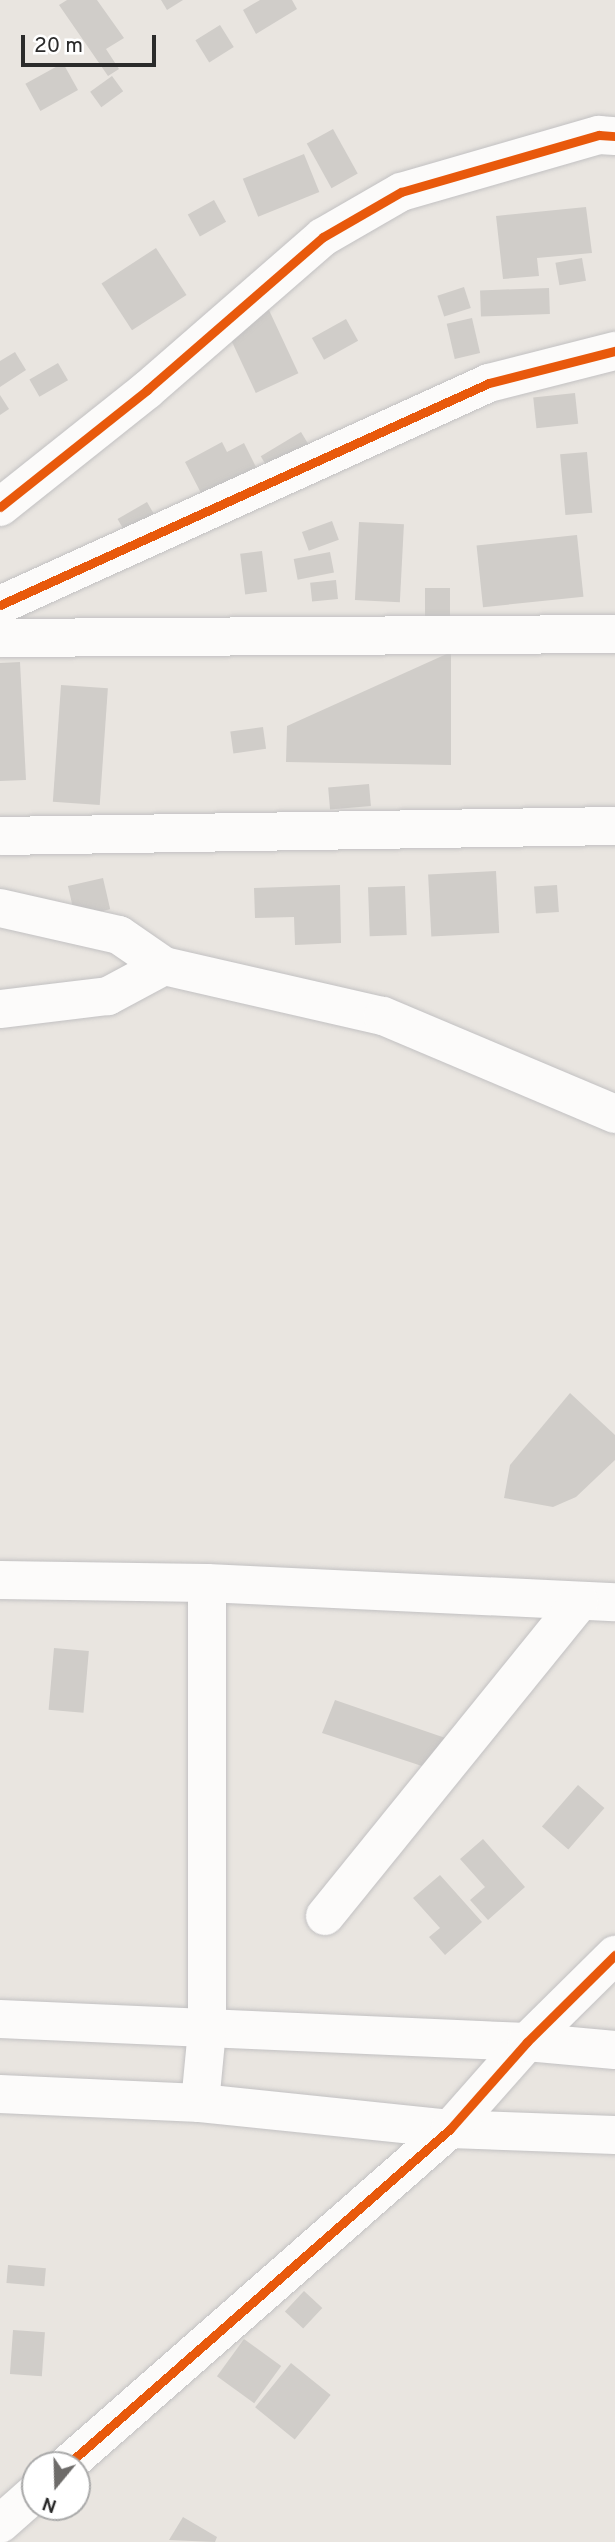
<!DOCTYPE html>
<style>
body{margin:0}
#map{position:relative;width:615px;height:2542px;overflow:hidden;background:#e9e5e0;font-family:Overpass,sans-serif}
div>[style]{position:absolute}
.building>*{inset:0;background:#d0cdc9;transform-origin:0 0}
.roads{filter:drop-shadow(0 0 2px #c2c1c2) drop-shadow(0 0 2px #c2c1c2)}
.minor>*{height:38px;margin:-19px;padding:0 19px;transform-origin:19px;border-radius:19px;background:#fcfbfa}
.cycleway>*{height:9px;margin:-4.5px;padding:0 4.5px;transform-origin:4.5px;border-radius:4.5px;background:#e8590c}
span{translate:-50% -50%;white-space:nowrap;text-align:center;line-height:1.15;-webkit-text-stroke:5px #fff;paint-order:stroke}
.north{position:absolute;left:21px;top:2451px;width:70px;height:70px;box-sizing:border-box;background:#fff;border:2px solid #aaa;border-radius:50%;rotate:199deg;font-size:19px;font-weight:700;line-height:28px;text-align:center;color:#2b2b2b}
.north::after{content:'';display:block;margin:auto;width:24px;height:32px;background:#6e6c6a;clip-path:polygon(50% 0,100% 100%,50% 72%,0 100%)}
.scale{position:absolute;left:21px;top:35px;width:135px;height:32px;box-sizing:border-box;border:4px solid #2b2b2b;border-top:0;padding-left:9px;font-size:21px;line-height:24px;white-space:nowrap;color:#2b2b2b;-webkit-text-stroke:5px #fff;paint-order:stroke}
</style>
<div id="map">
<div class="building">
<div style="clip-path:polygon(67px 0,97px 0,124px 38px,106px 49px,119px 69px,108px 76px,59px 5px)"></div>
<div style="clip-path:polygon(161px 0,183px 0,167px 10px)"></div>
<div style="clip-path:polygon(260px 0,292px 0,297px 9px,256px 34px,243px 10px)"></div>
<div style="left:220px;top:25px;width:26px;height:29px;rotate:58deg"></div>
<div style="left:63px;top:63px;width:31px;height:43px;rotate:61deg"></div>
<div style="left:112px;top:76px;width:19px;height:27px;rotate:54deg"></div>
<div style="left:333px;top:129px;width:51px;height:30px;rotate:61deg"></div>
<div style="left:304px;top:154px;width:41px;height:66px;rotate:68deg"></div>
<div style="left:214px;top:200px;width:25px;height:30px;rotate:61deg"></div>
<div style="clip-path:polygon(586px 207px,592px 253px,537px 258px,539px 276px,503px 279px,496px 216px)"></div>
<div style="left:156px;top:248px;width:56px;height:65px;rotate:57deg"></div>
<div style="left:582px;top:258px;width:23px;height:27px;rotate:80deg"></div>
<div style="left:464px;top:287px;width:22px;height:28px;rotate:72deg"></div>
<div style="left:549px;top:288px;width:26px;height:69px;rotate:88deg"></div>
<div style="left:268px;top:308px;width:72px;height:47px;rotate:65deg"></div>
<div style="left:472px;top:318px;width:36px;height:26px;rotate:77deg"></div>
<div style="left:346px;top:319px;width:25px;height:39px;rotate:61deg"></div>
<div style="clip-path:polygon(15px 352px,26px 370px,0 387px,0 361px)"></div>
<div style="left:58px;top:363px;width:20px;height:33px;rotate:60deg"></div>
<div style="left:575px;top:393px;width:31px;height:42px;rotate:84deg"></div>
<div style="clip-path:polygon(0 395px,9px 409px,0 415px)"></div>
<div style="left:301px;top:432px;width:26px;height:47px;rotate:59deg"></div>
<div style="clip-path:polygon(222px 442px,227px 452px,244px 443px,256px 467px,202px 495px,185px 462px)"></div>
<div style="left:587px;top:452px;width:61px;height:27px;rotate:85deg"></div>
<div style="left:147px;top:502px;width:20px;height:34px;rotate:60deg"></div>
<div style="left:332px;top:521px;width:20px;height:32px;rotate:70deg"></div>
<div style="left:359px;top:522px;width:45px;height:78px;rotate:3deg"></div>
<div style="left:577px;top:535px;width:62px;height:101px;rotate:84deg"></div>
<div style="left:262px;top:551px;width:41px;height:22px;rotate:83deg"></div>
<div style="left:330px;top:552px;width:21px;height:37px;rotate:79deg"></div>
<div style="left:336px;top:580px;width:19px;height:26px;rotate:84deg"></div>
<div style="left:425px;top:588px;width:25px;height:32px"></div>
<div style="clip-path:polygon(451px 652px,451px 765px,286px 762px,287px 726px)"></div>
<div style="clip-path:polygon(20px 662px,26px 780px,0 781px,0 663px)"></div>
<div style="left:61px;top:685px;width:47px;height:117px;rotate:4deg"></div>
<div style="left:263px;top:727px;width:22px;height:33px;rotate:82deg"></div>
<div style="left:369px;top:784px;width:22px;height:41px;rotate:85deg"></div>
<div style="left:496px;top:871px;width:62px;height:68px;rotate:87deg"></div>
<div style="left:103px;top:878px;width:32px;height:36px;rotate:77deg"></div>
<div style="clip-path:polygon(340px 885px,341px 943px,295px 945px,294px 917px,255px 918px,254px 888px)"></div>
<div style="left:557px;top:885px;width:27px;height:23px;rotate:86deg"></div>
<div style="left:405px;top:886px;width:49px;height:37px;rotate:88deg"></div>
<div style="clip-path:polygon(570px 1393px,615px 1435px,615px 1460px,576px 1497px,553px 1507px,504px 1498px,510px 1465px)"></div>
<div style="left:54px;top:1648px;width:35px;height:62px;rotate:5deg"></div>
<div style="clip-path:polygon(335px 1700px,457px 1742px,434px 1770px,322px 1733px)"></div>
<div style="left:578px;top:1785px;width:35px;height:55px;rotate:41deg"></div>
<div style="clip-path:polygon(483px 1839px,525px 1887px,488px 1920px,470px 1900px,485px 1887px,460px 1859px)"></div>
<div style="clip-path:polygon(440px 1875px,482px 1922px,445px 1955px,429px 1937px,440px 1928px,413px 1898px)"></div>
<div style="left:8px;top:2265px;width:38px;height:18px;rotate:5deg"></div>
<div style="left:304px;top:2291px;width:25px;height:28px;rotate:43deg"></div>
<div style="left:13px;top:2330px;width:32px;height:44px;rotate:4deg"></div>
<div style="left:244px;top:2339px;width:46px;height:46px;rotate:36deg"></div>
<div style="left:291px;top:2363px;width:51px;height:57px;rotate:39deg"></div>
<div style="clip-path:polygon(183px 2517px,217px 2537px,215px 2542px,169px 2540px)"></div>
</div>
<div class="roads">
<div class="minor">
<div style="left:0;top:507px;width:188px;rotate:-38.5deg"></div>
<div style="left:147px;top:390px;width:233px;rotate:-41deg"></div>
<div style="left:323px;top:237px;width:90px;rotate:-30deg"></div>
<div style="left:401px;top:192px;width:206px;rotate:-16.1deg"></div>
<div style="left:599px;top:135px;width:16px;rotate:4deg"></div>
<div style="left:0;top:605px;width:537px;rotate:-24.42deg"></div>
<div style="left:489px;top:383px;width:130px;rotate:-14.3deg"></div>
<div style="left:0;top:638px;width:615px;rotate:-0.37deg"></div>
<div style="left:0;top:836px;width:615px;rotate:-0.93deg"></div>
<div style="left:0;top:908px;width:122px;rotate:12.8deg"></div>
<div style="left:119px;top:935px;width:55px;rotate:34.6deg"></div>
<div style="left:164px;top:966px;width:64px;rotate:151.8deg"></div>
<div style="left:108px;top:996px;width:109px;rotate:173.1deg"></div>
<div style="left:164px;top:966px;width:225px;rotate:12.9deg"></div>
<div style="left:383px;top:1016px;width:252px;rotate:22.9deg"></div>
<div style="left:0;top:1580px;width:207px;rotate:0.8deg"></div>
<div style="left:207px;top:1583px;width:408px;rotate:2.7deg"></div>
<div style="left:325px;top:1916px;width:404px;rotate:-51deg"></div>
<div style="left:0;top:2019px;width:528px;rotate:2.5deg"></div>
<div style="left:527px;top:2042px;width:88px;rotate:5.2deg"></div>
<div style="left:0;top:2094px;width:200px;rotate:2.6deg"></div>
<div style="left:200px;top:2103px;width:251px;rotate:5.9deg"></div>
<div style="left:450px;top:2129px;width:165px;rotate:2.1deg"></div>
<div style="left:200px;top:2103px;width:73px;rotate:-84.5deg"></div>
<div style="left:207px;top:2030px;width:447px;rotate:-90deg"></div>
<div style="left:67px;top:2465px;width:509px;rotate:-41.26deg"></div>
<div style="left:450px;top:2129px;width:116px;rotate:-48.5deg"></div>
<div style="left:527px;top:2042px;width:124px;rotate:-44.7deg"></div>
<div style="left:0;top:2524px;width:47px;rotate:-41.5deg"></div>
</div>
</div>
<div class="cycleway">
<div style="left:0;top:507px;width:188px;rotate:-38.5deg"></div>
<div style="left:147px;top:390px;width:233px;rotate:-41deg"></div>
<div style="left:323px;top:237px;width:90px;rotate:-30deg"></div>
<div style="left:401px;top:192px;width:206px;rotate:-16.1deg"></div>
<div style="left:599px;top:135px;width:16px;rotate:4deg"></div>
<div style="left:0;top:605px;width:537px;rotate:-24.42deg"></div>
<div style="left:489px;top:383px;width:130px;rotate:-14.3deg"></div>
<div style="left:67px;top:2465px;width:509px;rotate:-41.26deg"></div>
<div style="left:450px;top:2129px;width:116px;rotate:-48.5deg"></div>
<div style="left:527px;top:2042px;width:124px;rotate:-44.7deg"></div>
</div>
<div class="north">N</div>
<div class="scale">20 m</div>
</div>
